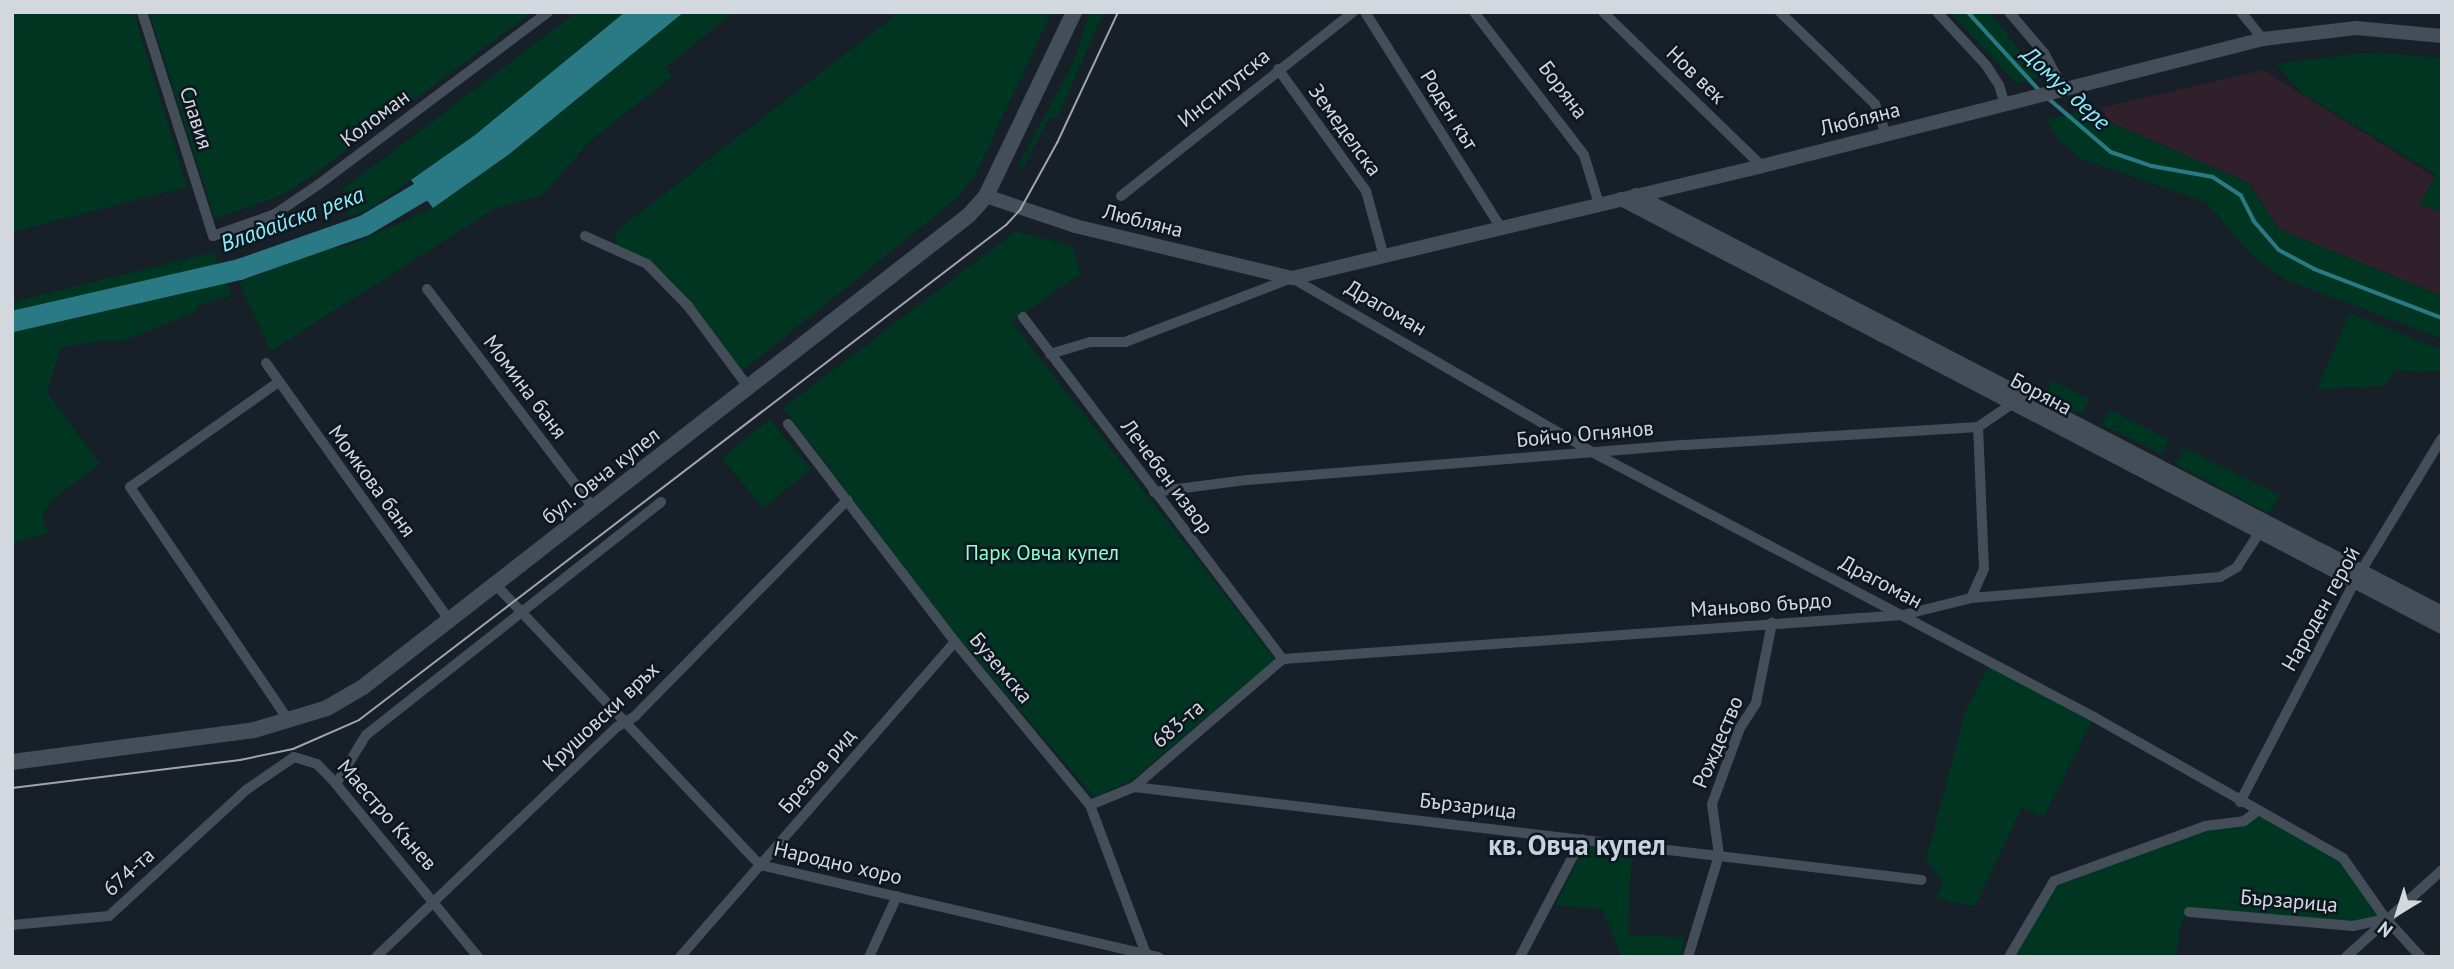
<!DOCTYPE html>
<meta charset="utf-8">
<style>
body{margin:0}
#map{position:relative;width:2454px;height:969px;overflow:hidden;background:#171f28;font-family:"PT Sans",sans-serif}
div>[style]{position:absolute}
.education>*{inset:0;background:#2f202c}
.green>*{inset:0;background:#003522;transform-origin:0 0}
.water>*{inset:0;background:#297a84}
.stream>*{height:3.5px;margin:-1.75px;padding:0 1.75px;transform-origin:1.75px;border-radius:1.75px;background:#297a84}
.river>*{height:21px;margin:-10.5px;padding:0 10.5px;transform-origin:10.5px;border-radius:10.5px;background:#297a84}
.minor>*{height:10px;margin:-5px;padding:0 5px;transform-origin:5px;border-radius:5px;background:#444e58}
.tertiary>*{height:14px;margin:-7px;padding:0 7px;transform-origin:7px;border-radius:7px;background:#444e58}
.secondary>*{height:16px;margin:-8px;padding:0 8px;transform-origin:8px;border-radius:8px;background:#444e58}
.tram>*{height:2px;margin:-1px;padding:0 1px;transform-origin:1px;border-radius:1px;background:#a0a5ad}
span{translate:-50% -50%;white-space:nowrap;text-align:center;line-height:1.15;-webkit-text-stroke:5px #0e161f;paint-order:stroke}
.street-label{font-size:21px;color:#d3d8df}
.park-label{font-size:21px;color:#8efeca}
.water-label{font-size:23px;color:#8aeefc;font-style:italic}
.district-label{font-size:28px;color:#c7d2df;font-weight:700}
.frame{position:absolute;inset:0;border:14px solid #d3d8df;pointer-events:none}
.north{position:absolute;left:2363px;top:878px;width:70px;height:70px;-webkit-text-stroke:5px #0e161f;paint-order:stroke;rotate:218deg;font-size:19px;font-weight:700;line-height:28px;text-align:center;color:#d3d8df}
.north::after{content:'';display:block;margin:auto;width:24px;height:32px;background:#d3d8df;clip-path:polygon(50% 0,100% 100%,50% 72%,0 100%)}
</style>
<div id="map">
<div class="education">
<div style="clip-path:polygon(2263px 70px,2435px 177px,2420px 203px,2442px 213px,2442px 296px,2279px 229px,2249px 183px,2110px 122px,2100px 108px)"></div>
</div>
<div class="green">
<div style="clip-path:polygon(12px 12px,134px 12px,187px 187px,12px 232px)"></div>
<div style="clip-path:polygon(149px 12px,532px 12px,315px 174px,280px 196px,215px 219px)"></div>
<div style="clip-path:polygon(577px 12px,625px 12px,475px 135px,370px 209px,349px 216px,344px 188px)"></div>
<div style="clip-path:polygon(684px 12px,734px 12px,665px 68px,673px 76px,589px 142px,543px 195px,496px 208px,271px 351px,239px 283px,310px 252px,350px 245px,433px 208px)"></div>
<div style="clip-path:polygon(899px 12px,1052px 12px,975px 176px,955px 200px,742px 371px,692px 303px,617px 246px,615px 232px)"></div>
<div style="clip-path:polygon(1090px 12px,1104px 12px,1057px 118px,1049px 118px,1022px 170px,1017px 167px,1072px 65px)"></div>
<div style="clip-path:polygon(1950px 12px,1989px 12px,2041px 77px,2016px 83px)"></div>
<div style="clip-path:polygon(2369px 52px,2442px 58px,2442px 213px,2419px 204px,2436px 175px,2302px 93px,2276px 64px)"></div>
<div style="clip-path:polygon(2091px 108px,2104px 126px,2110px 122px,2249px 183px,2279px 229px,2442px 296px,2442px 339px,2285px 279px,2252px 256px,2206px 202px,2081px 159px,2057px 138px,2047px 120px)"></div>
<div style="clip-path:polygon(1016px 231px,1072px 246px,1081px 273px,1012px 322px,1275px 659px,1131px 781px,1094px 797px,957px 636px,783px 408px)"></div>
<div style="clip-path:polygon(214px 252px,218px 266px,12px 313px,12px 302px)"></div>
<div style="clip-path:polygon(226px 282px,232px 296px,198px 305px,195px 312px,123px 341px,102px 340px,61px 348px,47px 392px,100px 464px,52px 500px,42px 516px,48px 533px,12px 543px,12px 327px)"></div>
<div style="clip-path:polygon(2350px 313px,2442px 350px,2442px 372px,2395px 370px,2385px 386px,2317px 389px)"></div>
<div style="left:2052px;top:380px;width:42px;height:17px;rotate:27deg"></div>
<div style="left:2109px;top:409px;width:68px;height:17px;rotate:27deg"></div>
<div style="left:770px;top:419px;width:65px;height:62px;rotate:51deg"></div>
<div style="clip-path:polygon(2184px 448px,2280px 495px,2269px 514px,2176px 464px)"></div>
<div style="clip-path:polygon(1990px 663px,2094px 717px,2044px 817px,2022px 808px,1975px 906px,1936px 899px,1943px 882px,1926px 860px,1965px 712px)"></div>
<div style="clip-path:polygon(2256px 812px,2343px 858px,2386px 919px,2353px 926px,2189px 912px,2181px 924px,2176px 957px,2009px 957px,2054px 881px)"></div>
<div style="clip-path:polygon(1588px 840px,1632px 845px,1628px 935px,1685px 937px,1680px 957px,1622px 957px,1602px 909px,1555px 905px)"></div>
</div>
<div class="water">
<div style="clip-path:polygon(625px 12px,684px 12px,508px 155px,433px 208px,411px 180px,475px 135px)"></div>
</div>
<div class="stream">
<div style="left:1968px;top:12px;width:108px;rotate:47.6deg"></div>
<div style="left:2047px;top:97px;width:84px;rotate:40.7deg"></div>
<div style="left:2111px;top:152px;width:43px;rotate:18.9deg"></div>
<div style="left:2152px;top:166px;width:62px;rotate:10.2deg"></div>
<div style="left:2213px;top:177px;width:33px;rotate:33deg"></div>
<div style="left:2241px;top:195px;width:29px;rotate:63deg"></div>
<div style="left:2254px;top:221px;width:38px;rotate:49deg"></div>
<div style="left:2279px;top:250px;width:40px;rotate:28deg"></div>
<div style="left:2314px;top:269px;width:137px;rotate:20.9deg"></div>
</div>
<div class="river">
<div style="left:12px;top:321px;width:233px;rotate:-12.9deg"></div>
<div style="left:239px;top:269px;width:133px;rotate:-19.4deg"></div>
<div style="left:364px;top:225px;width:92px;rotate:-30.7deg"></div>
</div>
<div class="minor">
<div style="left:142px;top:12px;width:235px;rotate:72.4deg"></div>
<div style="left:213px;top:236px;width:66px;rotate:-19.5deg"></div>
<div style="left:275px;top:214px;width:52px;rotate:-34deg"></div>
<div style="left:318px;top:185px;width:288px;rotate:-36.9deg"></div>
<div style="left:1365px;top:12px;width:255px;rotate:57.8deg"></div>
<div style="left:1474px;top:12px;width:180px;rotate:52.4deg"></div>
<div style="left:1584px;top:155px;width:51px;rotate:73deg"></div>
<div style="left:1603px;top:12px;width:221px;rotate:44.1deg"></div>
<div style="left:1780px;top:12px;width:132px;rotate:44.1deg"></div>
<div style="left:1875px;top:104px;width:32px;rotate:70deg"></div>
<div style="left:1937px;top:12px;width:72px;rotate:47.2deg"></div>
<div style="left:1986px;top:65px;width:24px;rotate:57deg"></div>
<div style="left:1999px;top:85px;width:21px;rotate:73deg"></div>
<div style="left:2009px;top:12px;width:54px;rotate:49.5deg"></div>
<div style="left:2044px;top:53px;width:42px;rotate:61.6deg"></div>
<div style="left:2241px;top:12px;width:35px;rotate:51deg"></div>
<div style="left:1278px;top:69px;width:150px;rotate:54.2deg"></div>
<div style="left:1366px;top:191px;width:68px;rotate:74.7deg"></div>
<div style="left:1121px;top:196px;width:296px;rotate:-38.4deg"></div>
<div style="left:585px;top:236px;width:68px;rotate:24.3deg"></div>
<div style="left:647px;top:264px;width:59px;rotate:45.7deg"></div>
<div style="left:688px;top:306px;width:102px;rotate:53.4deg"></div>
<div style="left:427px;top:289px;width:275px;rotate:52.8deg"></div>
<div style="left:1023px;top:317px;width:430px;rotate:52.8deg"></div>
<div style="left:1050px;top:354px;width:42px;rotate:-16.7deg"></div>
<div style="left:1090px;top:342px;width:35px"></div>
<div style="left:1125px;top:342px;width:179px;rotate:-21deg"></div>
<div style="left:1292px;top:278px;width:347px;rotate:30.1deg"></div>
<div style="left:1592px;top:452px;width:568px;rotate:27.83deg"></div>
<div style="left:2094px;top:717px;width:286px;rotate:29.5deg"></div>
<div style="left:2343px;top:858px;width:75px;rotate:54.8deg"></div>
<div style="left:2386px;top:919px;width:52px;rotate:47.4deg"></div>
<div style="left:266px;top:363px;width:317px;rotate:54.5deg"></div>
<div style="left:277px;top:383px;width:180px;rotate:144.7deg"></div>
<div style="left:130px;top:487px;width:284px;rotate:55.8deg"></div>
<div style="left:788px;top:424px;width:275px;rotate:52.5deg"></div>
<div style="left:955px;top:642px;width:212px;rotate:50.4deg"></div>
<div style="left:1090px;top:805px;width:162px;rotate:69.4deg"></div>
<div style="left:1154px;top:492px;width:94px;rotate:-7.4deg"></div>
<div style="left:1247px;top:480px;width:439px;rotate:-4.6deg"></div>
<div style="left:1685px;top:445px;width:294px;rotate:-3.5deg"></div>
<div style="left:1978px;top:427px;width:42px;rotate:-34.4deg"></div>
<div style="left:496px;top:585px;width:385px;rotate:46.7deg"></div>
<div style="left:760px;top:865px;width:409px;rotate:13deg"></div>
<div style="left:1971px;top:598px;width:32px;rotate:-66deg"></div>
<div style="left:1984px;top:569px;width:142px;rotate:-92.4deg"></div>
<div style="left:1283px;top:659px;width:622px;rotate:-4.06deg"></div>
<div style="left:1903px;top:615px;width:70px;rotate:-14deg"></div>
<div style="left:1971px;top:598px;width:250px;rotate:-4.8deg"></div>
<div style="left:2220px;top:577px;width:20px;rotate:-30deg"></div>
<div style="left:2237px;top:567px;width:40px;rotate:-57.1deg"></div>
<div style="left:336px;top:784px;width:57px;rotate:-58.5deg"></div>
<div style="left:366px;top:735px;width:376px;rotate:-38.3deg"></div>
<div style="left:1134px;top:787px;width:793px;rotate:6.73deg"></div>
<div style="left:2240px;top:802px;width:249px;rotate:-62.5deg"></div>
<div style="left:2355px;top:581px;width:167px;rotate:-58.7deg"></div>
<div style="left:1090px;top:805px;width:48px;rotate:-22.2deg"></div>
<div style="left:1134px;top:787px;width:196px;rotate:-40.7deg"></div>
<div style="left:2189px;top:912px;width:165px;rotate:4.9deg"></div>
<div style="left:2353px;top:926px;width:34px;rotate:-12deg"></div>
<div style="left:12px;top:925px;width:97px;rotate:-5.3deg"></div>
<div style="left:109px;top:916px;width:186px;rotate:-42.6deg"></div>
<div style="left:246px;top:790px;width:58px;rotate:-34.5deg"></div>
<div style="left:294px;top:757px;width:24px;rotate:17deg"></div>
<div style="left:317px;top:764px;width:28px;rotate:46deg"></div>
<div style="left:336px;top:784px;width:224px;rotate:50.6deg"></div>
<div style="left:376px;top:957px;width:333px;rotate:-43.7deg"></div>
<div style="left:617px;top:727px;width:21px;rotate:-31deg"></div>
<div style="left:635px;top:716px;width:303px;rotate:-45.5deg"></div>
<div style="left:680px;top:957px;width:418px;rotate:-48.9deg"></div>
<div style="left:869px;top:957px;width:67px;rotate:-65.3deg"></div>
<div style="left:1520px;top:957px;width:133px;rotate:-62.3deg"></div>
<div style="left:1688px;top:957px;width:107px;rotate:-73.1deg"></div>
<div style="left:1719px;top:855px;width:51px;rotate:-97.8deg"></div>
<div style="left:1712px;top:804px;width:81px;rotate:-69.8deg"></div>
<div style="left:1740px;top:728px;width:30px;rotate:-57deg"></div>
<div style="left:1756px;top:703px;width:82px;rotate:-78.7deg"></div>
<div style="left:2009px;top:957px;width:88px;rotate:-59.4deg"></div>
<div style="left:2054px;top:881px;width:161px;rotate:-20deg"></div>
<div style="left:2205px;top:826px;width:39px;rotate:-7deg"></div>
<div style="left:2244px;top:821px;width:15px;rotate:-37deg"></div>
<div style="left:2346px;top:957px;width:130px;rotate:-42.2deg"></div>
</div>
<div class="tertiary">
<div style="left:1636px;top:195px;width:908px;rotate:27.41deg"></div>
<div style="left:986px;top:196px;width:94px;rotate:18.6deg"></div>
<div style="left:1075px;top:226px;width:223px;rotate:13.5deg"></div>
<div style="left:1292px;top:278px;width:483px;rotate:-13.4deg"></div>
<div style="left:1762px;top:166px;width:517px;rotate:-14.22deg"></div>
<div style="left:2263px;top:39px;width:94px;rotate:-6.7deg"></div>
<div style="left:2356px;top:28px;width:86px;rotate:5.3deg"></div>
<div style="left:1621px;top:199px;width:926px;rotate:27.53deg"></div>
</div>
<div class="secondary">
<div style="left:12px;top:762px;width:244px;rotate:-7.5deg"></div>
<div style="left:254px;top:730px;width:76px;rotate:-16.8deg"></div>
<div style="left:327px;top:708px;width:42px;rotate:-30.3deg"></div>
<div style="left:363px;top:687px;width:768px;rotate:-37.91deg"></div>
<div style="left:969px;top:215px;width:25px;rotate:-48deg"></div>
<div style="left:986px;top:196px;width:204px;rotate:-64.4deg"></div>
</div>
<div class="tram">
<div style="left:12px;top:788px;width:230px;rotate:-7deg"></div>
<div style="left:240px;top:760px;width:54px;rotate:-11.7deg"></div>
<div style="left:293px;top:749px;width:72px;rotate:-23.7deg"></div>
<div style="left:359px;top:720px;width:815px;rotate:-37.42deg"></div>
<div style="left:1006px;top:225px;width:21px;rotate:-47deg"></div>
<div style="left:1020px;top:210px;width:77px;rotate:-61.1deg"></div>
<div style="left:1057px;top:143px;width:145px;rotate:-65deg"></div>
</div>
<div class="street-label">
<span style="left:1696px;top:75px;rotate:44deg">Нов век</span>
<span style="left:1224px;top:88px;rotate:-39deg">Институтска</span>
<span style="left:1563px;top:90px;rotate:53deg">Боряна</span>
<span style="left:1449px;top:110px;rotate:58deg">Роден кът</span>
<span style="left:196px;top:118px;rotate:72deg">Славия</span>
<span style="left:375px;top:118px;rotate:-37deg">Коломан</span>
<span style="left:1860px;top:119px;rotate:-14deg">Любляна</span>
<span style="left:1345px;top:130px;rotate:54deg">Земеделска</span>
<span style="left:1143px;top:221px;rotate:14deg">Любляна</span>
<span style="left:1386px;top:308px;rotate:30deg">Драгоман</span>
<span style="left:525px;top:387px;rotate:53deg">Момина баня</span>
<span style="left:2041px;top:394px;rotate:28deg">Боряна</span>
<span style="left:1585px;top:434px;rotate:-5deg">Бойчо Огнянов</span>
<span style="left:601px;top:476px;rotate:-38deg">бул. Овча купел</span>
<span style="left:1167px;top:477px;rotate:53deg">Лечебен извор</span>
<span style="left:372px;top:481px;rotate:54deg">Момкова баня</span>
<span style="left:1881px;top:582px;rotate:28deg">Драгоман</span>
<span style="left:1761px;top:605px;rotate:-4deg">Маньово бърдо</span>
<span style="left:2321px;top:609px;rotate:-61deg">Народен герой</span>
<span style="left:1001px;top:668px;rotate:50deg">Буземска</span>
<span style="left:601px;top:717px;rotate:-43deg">Крушовски връх</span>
<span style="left:1178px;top:724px;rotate:-41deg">683-та</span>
<span style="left:1718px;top:742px;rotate:-67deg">Рождество</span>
<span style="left:817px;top:771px;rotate:-49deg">Брезов рид</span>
<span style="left:1468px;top:806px;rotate:7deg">Бързарица</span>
<span style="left:387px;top:815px;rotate:49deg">Маестро Кънев</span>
<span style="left:838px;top:863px;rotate:13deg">Народно хоро</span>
<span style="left:129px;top:872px;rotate:-42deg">674-та</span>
<span style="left:2289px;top:901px;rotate:5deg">Бързарица</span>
</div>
<div class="park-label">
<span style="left:1042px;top:553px">Парк Овча купел</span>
</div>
<div class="water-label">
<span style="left:2066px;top:88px;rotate:43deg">Домуз дере</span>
<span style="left:292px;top:219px;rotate:-20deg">Владайска река</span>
</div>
<div class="district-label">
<span style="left:1577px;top:845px">кв. Овча купел</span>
</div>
<div class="frame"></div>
<div class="north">N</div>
</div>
